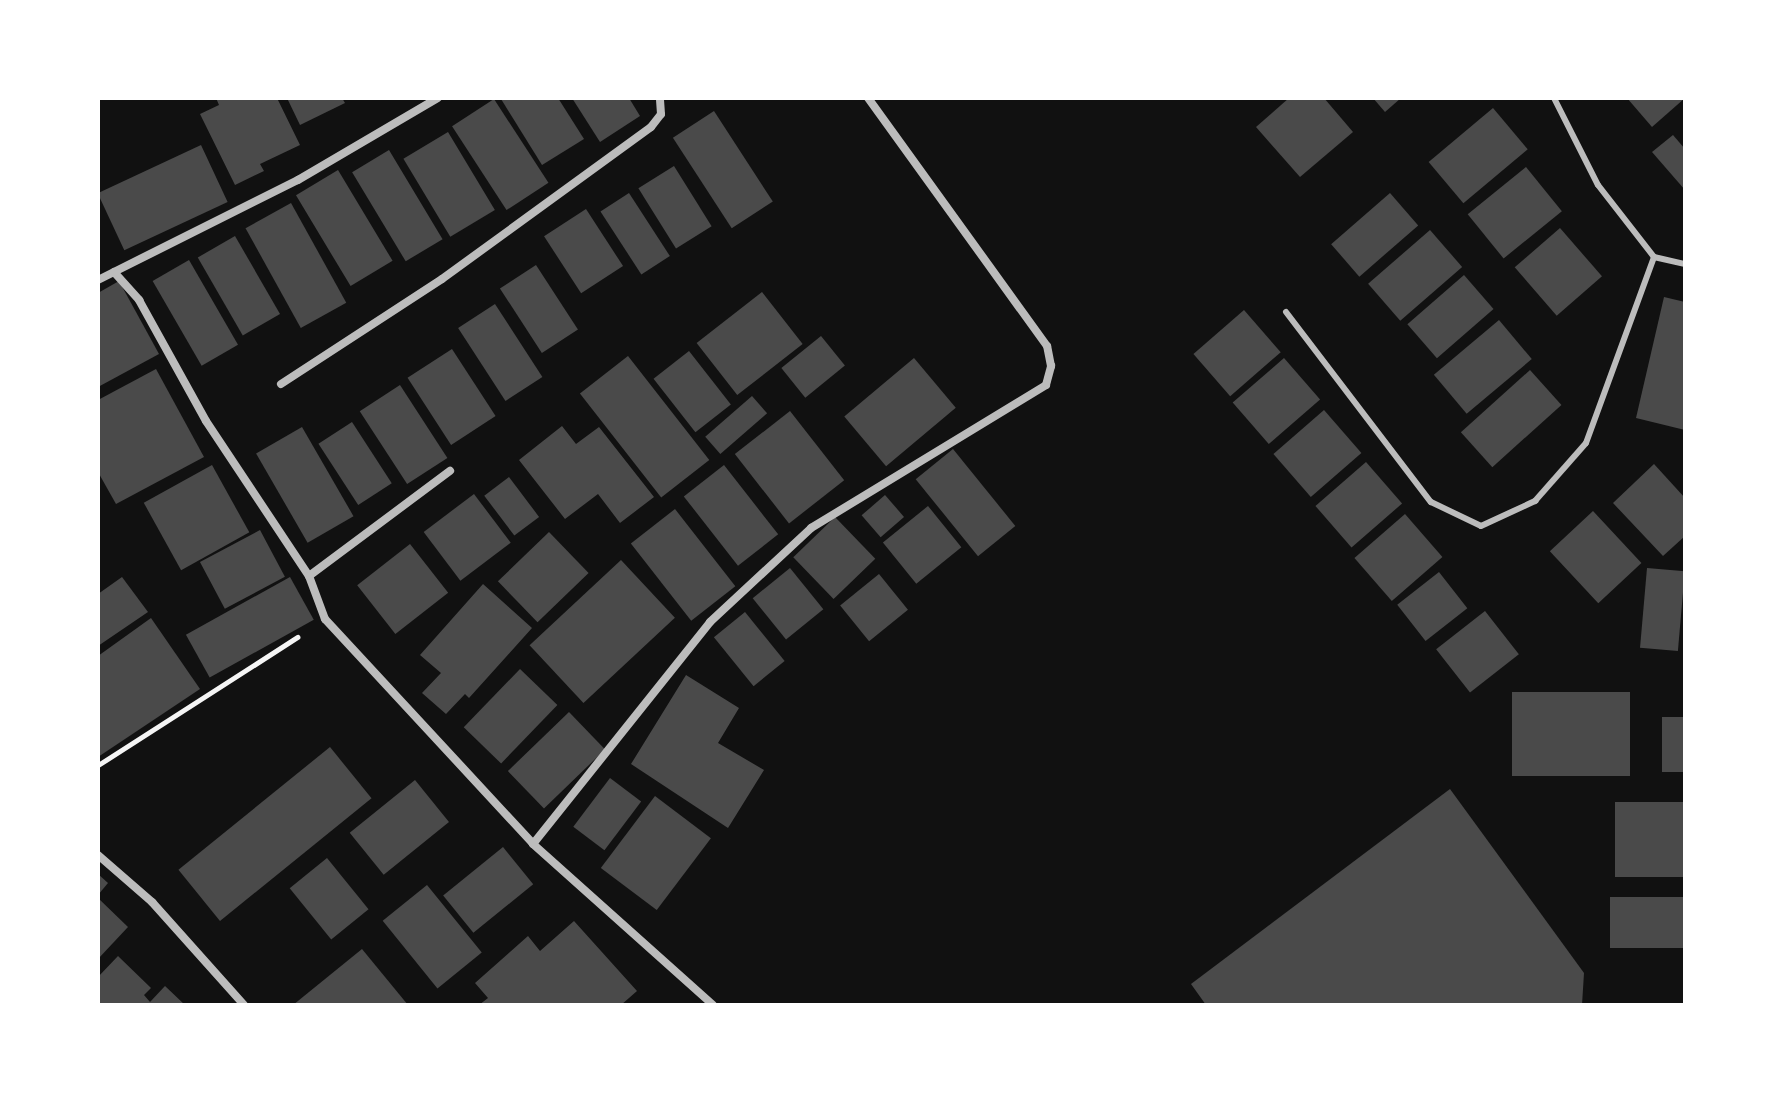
<!DOCTYPE html>
<style>
body{margin:0}
#map{position:relative;width:1783px;height:1103px;overflow:hidden;background:#111;font-family:Roboto,sans-serif}
div>[style]{position:absolute}
.building>*{inset:0;background:#4a4a4a;transform-origin:0 0}
.path>*{height:5px;margin:-2.5px;padding:0 2.5px;transform-origin:2.5px;border-radius:2.5px;background:#f5f5f5}
.service>*{height:6px;margin:-3px;padding:0 3px;transform-origin:3px;border-radius:3px;background:#bcbcbc}
.minor>*{height:8px;margin:-4px;padding:0 4px;transform-origin:4px;border-radius:4px;background:#bcbcbc}
span{translate:-50% -50%;white-space:nowrap;text-align:center;line-height:1.15;-webkit-text-stroke:8px #fff;paint-order:stroke}
.frame{position:absolute;inset:0;border:100px solid #fff;pointer-events:none}
</style>
<div id="map">
<div class="building">
<div style="clip-path:polygon(216px 98px,277px 98px,300px 145px,260px 164px,264px 171px,235px 185px,200px 114px,219px 105px)"></div>
<div style="clip-path:polygon(287px 98px,342px 98px,345px 103px,300px 125px)"></div>
<div style="clip-path:polygon(558px 98px,584px 139px,542px 165px,501px 99px)"></div>
<div style="clip-path:polygon(572px 98px,629px 98px,640px 116px,600px 142px)"></div>
<div style="clip-path:polygon(1289px 98px,1324px 98px,1353px 132px,1300px 177px,1256px 127px)"></div>
<div style="clip-path:polygon(1373px 98px,1401px 98px,1385px 112px)"></div>
<div style="clip-path:polygon(1627px 98px,1685px 98px,1652px 127px)"></div>
<div style="left:494px;top:99px;width:100px;height:50px;rotate:57deg"></div>
<div style="left:1493px;top:108px;width:54px;height:84px;rotate:50deg"></div>
<div style="left:714px;top:111px;width:108px;height:49px;rotate:57deg"></div>
<div style="left:448px;top:132px;width:91px;height:52px;rotate:59deg"></div>
<div style="clip-path:polygon(1673px 135px,1685px 149px,1685px 190px,1652px 152px)"></div>
<div style="left:201px;top:145px;width:63px;height:114px;rotate:65deg"></div>
<div style="left:389px;top:150px;width:104px;height:43px;rotate:59deg"></div>
<div style="left:674px;top:166px;width:71px;height:42px;rotate:58deg"></div>
<div style="left:1526px;top:167px;width:57px;height:75px;rotate:51deg"></div>
<div style="left:338px;top:170px;width:106px;height:49px;rotate:59deg"></div>
<div style="left:629px;top:193px;width:75px;height:34px;rotate:57deg"></div>
<div style="left:1390px;top:193px;width:43px;height:78px;rotate:49deg"></div>
<div style="left:291px;top:203px;width:114px;height:52px;rotate:61deg"></div>
<div style="left:586px;top:209px;width:68px;height:50px;rotate:57deg"></div>
<div style="left:1560px;top:228px;width:64px;height:60px;rotate:49deg"></div>
<div style="left:1430px;top:230px;width:49px;height:82px;rotate:49deg"></div>
<div style="left:235px;top:236px;width:90px;height:43px;rotate:60deg"></div>
<div style="left:189px;top:260px;width:98px;height:42px;rotate:60deg"></div>
<div style="left:536px;top:265px;width:77px;height:43px;rotate:57deg"></div>
<div style="left:1464px;top:275px;width:45px;height:75px;rotate:49deg"></div>
<div style="clip-path:polygon(119px 281px,159px 354px,98px 387px,98px 293px)"></div>
<div style="left:762px;top:292px;width:66px;height:83px;rotate:52deg"></div>
<div style="clip-path:polygon(1664px 297px,1685px 302px,1685px 430px,1636px 418px)"></div>
<div style="left:495px;top:304px;width:87px;height:44px;rotate:57deg"></div>
<div style="left:1244px;top:310px;width:56px;height:67px;rotate:49deg"></div>
<div style="left:1499px;top:320px;width:51px;height:85px;rotate:50deg"></div>
<div style="left:821px;top:336px;width:38px;height:51px;rotate:51deg"></div>
<div style="left:452px;top:349px;width:80px;height:53px;rotate:57deg"></div>
<div style="left:689px;top:351px;width:68px;height:45px;rotate:52deg"></div>
<div style="left:628px;top:356px;width:132px;height:61px;rotate:52deg"></div>
<div style="left:914px;top:358px;width:65px;height:91px;rotate:50deg"></div>
<div style="left:1284px;top:358px;width:55px;height:68px;rotate:49deg"></div>
<div style="clip-path:polygon(156px 369px,204px 457px,116px 504px,98px 472px,98px 400px)"></div>
<div style="left:1530px;top:370px;width:47px;height:93px;rotate:48deg"></div>
<div style="left:400px;top:385px;width:87px;height:48px;rotate:57deg"></div>
<div style="left:752px;top:396px;width:23px;height:62px;rotate:49deg"></div>
<div style="left:1324px;top:410px;width:57px;height:67px;rotate:49deg"></div>
<div style="left:790px;top:411px;width:88px;height:70px;rotate:52deg"></div>
<div style="left:352px;top:422px;width:73px;height:40px;rotate:57deg"></div>
<div style="clip-path:polygon(562px 426px,576px 444px,599px 427px,654px 497px,620px 523px,598px 494px,565px 519px,519px 460px)"></div>
<div style="left:302px;top:427px;width:103px;height:53px;rotate:60deg"></div>
<div style="left:953px;top:449px;width:99px;height:48px;rotate:51deg"></div>
<div style="left:1366px;top:462px;width:55px;height:67px;rotate:49deg"></div>
<div style="clip-path:polygon(1654px 464px,1685px 498px,1685px 536px,1663px 556px,1613px 503px)"></div>
<div style="left:212px;top:465px;width:77px;height:78px;rotate:61deg"></div>
<div style="left:724px;top:465px;width:88px;height:51px;rotate:52deg"></div>
<div style="left:509px;top:477px;width:50px;height:31px;rotate:53deg"></div>
<div style="left:474px;top:494px;width:61px;height:63px;rotate:53deg"></div>
<div style="left:885px;top:495px;width:29px;height:31px;rotate:49deg"></div>
<div style="left:928px;top:506px;width:53px;height:58px;rotate:51deg"></div>
<div style="left:675px;top:509px;width:98px;height:56px;rotate:52deg"></div>
<div style="left:1593px;top:511px;width:71px;height:59px;rotate:47deg"></div>
<div style="left:1405px;top:514px;width:57px;height:67px;rotate:49deg"></div>
<div style="left:835px;top:517px;width:58px;height:58px;rotate:46deg"></div>
<div style="left:260px;top:530px;width:53px;height:68px;rotate:62deg"></div>
<div style="left:549px;top:532px;width:57px;height:71px;rotate:46deg"></div>
<div style="left:410px;top:544px;width:62px;height:67px;rotate:52deg"></div>
<div style="left:621px;top:560px;width:79px;height:125px;rotate:47deg"></div>
<div style="left:790px;top:568px;width:53px;height:48px;rotate:51deg"></div>
<div style="left:1647px;top:568px;width:38px;height:80px;rotate:5deg"></div>
<div style="left:1439px;top:572px;width:46px;height:53px;rotate:52deg"></div>
<div style="left:879px;top:574px;width:46px;height:50px;rotate:51deg"></div>
<div style="clip-path:polygon(122px 577px,148px 612px,98px 646px,98px 594px)"></div>
<div style="left:290px;top:577px;width:49px;height:119px;rotate:61deg"></div>
<div style="clip-path:polygon(483px 584px,532px 628px,469px 698px,465px 694px,446px 714px,422px 693px,441px 673px,420px 655px)"></div>
<div style="left:1485px;top:611px;width:55px;height:62px;rotate:52deg"></div>
<div style="left:745px;top:612px;width:63px;height:40px;rotate:51deg"></div>
<div style="clip-path:polygon(151px 618px,200px 689px,98px 757px,98px 656px)"></div>
<div style="left:520px;top:669px;width:52px;height:81px;rotate:44deg"></div>
<div style="clip-path:polygon(686px 675px,739px 708px,718px 743px,764px 770px,728px 828px,631px 764px)"></div>
<div style="left:1512px;top:692px;width:118px;height:84px"></div>
<div style="left:569px;top:712px;width:52px;height:85px;rotate:46deg"></div>
<div style="left:1685px;top:717px;width:55px;height:23px;rotate:90deg"></div>
<div style="left:330px;top:747px;width:66px;height:195px;rotate:51deg"></div>
<div style="left:610px;top:778px;width:39px;height:61px;rotate:37deg"></div>
<div style="left:415px;top:780px;width:54px;height:84px;rotate:51deg"></div>
<div style="clip-path:polygon(1450px 789px,1584px 973px,1582px 1005px,1206px 1005px,1191px 984px)"></div>
<div style="left:655px;top:796px;width:70px;height:90px;rotate:37deg"></div>
<div style="left:1615px;top:802px;width:70px;height:75px"></div>
<div style="left:503px;top:847px;width:48px;height:77px;rotate:51deg"></div>
<div style="left:327px;top:858px;width:66px;height:48px;rotate:51deg"></div>
<div style="clip-path:polygon(98px 874px,108px 883px,98px 895px)"></div>
<div style="left:427px;top:885px;width:87px;height:57px;rotate:51deg"></div>
<div style="left:1610px;top:897px;width:75px;height:51px"></div>
<div style="clip-path:polygon(98px 898px,128px 927px,98px 959px)"></div>
<div style="clip-path:polygon(574px 921px,637px 991px,621px 1005px,479px 1005px,488px 998px,475px 983px,528px 936px,540px 951px)"></div>
<div style="clip-path:polygon(362px 949px,408px 1005px,293px 1005px)"></div>
<div style="clip-path:polygon(118px 956px,151px 988px,144px 995px,150px 1002px,165px 986px,185px 1005px,98px 1005px,98px 977px)"></div>
</div>
<div class="path">
<div style="left:98px;top:765px;width:237px;rotate:-32.7deg"></div>
</div>
<div class="service">
<div style="left:1554px;top:98px;width:97px;rotate:63.2deg"></div>
<div style="left:1598px;top:185px;width:91px;rotate:52.1deg"></div>
<div style="left:1286px;top:312px;width:239px;rotate:52.7deg"></div>
<div style="left:1431px;top:502px;width:55px;rotate:25.6deg"></div>
<div style="left:1481px;top:526px;width:60px;rotate:-24.8deg"></div>
<div style="left:1535px;top:501px;width:77px;rotate:-48.7deg"></div>
<div style="left:1586px;top:443px;width:198px;rotate:-69.9deg"></div>
<div style="left:1654px;top:257px;width:32px;rotate:13deg"></div>
</div>
<div class="minor">
<div style="left:114px;top:272px;width:38px;rotate:48deg"></div>
<div style="left:139px;top:300px;width:138px;rotate:61deg"></div>
<div style="left:206px;top:421px;width:186px;rotate:56.4deg"></div>
<div style="left:309px;top:576px;width:46px;rotate:69.6deg"></div>
<div style="left:325px;top:619px;width:306px;rotate:47.2deg"></div>
<div style="left:533px;top:844px;width:241px;rotate:41.8deg"></div>
<div style="left:98px;top:280px;width:224px;rotate:-26.6deg"></div>
<div style="left:298px;top:180px;width:162px;rotate:-30.4deg"></div>
<div style="left:281px;top:384px;width:192px;rotate:-33.1deg"></div>
<div style="left:442px;top:279px;width:258px;rotate:-36deg"></div>
<div style="left:651px;top:127px;width:16px;rotate:-52deg"></div>
<div style="left:661px;top:114px;width:16px;rotate:-94deg"></div>
<div style="left:309px;top:576px;width:176px;rotate:-36.7deg"></div>
<div style="left:533px;top:844px;width:284px;rotate:-51.4deg"></div>
<div style="left:710px;top:622px;width:138px;rotate:-42.9deg"></div>
<div style="left:811px;top:528px;width:275px;rotate:-31.3deg"></div>
<div style="left:1046px;top:385px;width:20px;rotate:-75deg"></div>
<div style="left:1051px;top:366px;width:20px;rotate:-101deg"></div>
<div style="left:1047px;top:346px;width:306px;rotate:-125.8deg"></div>
<div style="left:98px;top:855px;width:72px;rotate:41deg"></div>
<div style="left:152px;top:902px;width:138px;rotate:48.2deg"></div>
</div>
<div class="frame"></div>
</div>
